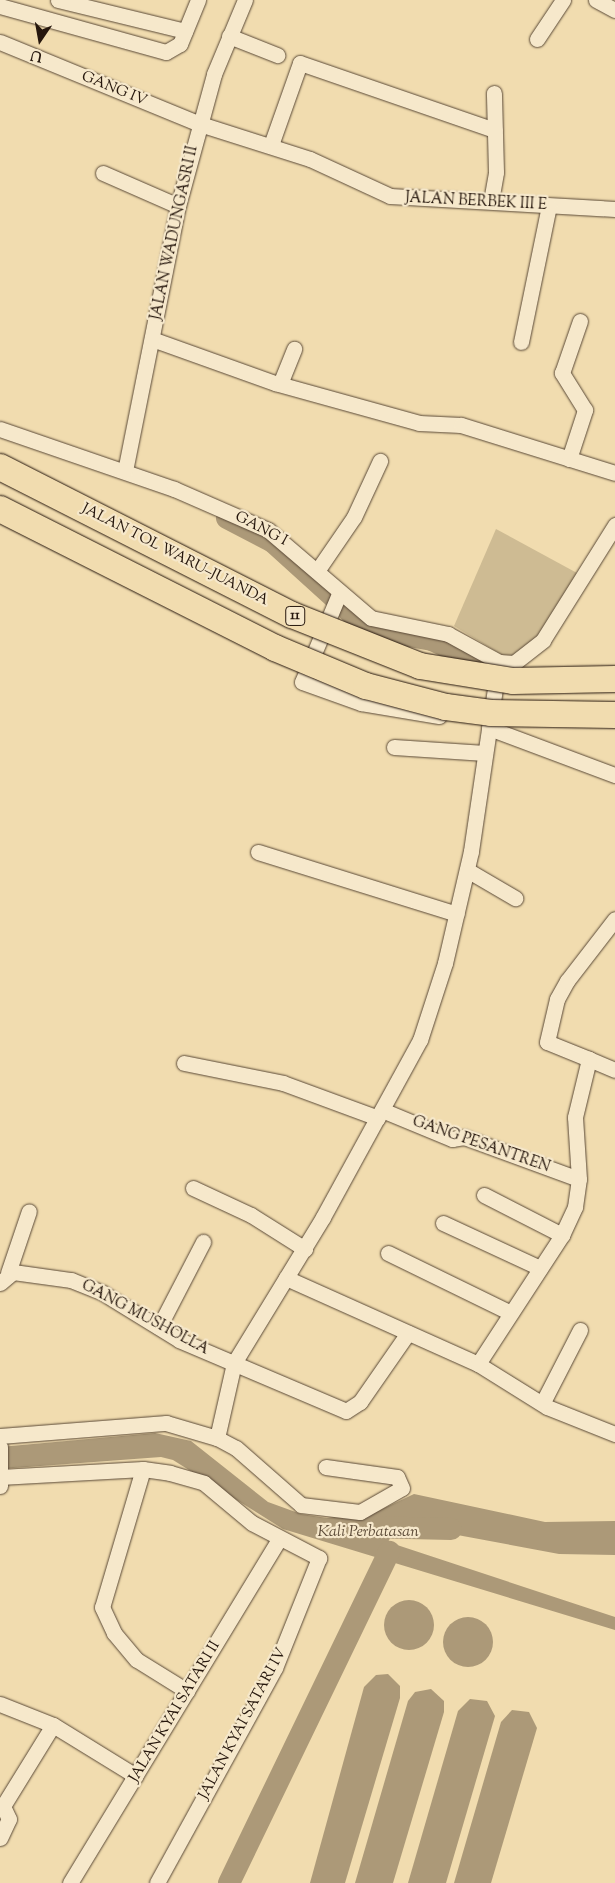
<!DOCTYPE html>
<meta charset="utf-8">
<style>
body{margin:0}
#map{position:relative;width:615px;height:1883px;overflow:hidden;background:#f1dcaf;font-family:"Sorts Mill Goudy",serif}
div>[style]{position:absolute}
.green>*{inset:0;background:#cebb93}
.water>*{inset:0;background:#ac9978}
.round{border-radius:50%}
.river>*{height:22px;margin:-11px;padding:0 11px;transform-origin:11px;border-radius:11px;background:#ac9978}
.roads{filter:drop-shadow(0 0 1px #594836) drop-shadow(0 0 1px #594836)}
.minor>*{height:15px;margin:-7.5px;padding:0 7.5px;transform-origin:7.5px;border-radius:7.5px;background:#f6e8cb}
.bridges{filter:drop-shadow(0 0 1px #26170d) drop-shadow(0 0 1px #26170d)}
.motorway-bridge>*{height:26px;margin:-13px;padding:0 13px;transform-origin:13px;border-radius:13px;background:#f1dcaf}
span{translate:-50% -50%;white-space:nowrap;text-align:center;line-height:1.15;-webkit-text-stroke:4.5px #f6e8cb;paint-order:stroke}
.shield-label span{padding:1px 4px;background:#f6e8cb;border:1px solid;border-radius:4px;-webkit-text-stroke-width:0}
.shield-label{font-size:14px;color:#26170d;font-weight:700}
.street-label{font-size:15px;color:#26170d}
.water-label{font-size:16px;color:#5c4b38;font-style:italic}
.north{position:absolute;left:15px;top:15px;width:50px;height:50px;-webkit-text-stroke:4px #f6e8cb;paint-order:stroke;rotate:192deg;font-size:14px;font-weight:700;line-height:20px;text-align:center;color:#26170d}
.north::after{content:'';display:block;margin:auto;width:18px;height:22px;background:#26170d;clip-path:polygon(50% 0,100% 100%,50% 72%,0 100%)}
</style>
<div id="map">
<div class="green">
<div style="clip-path:polygon(496px 529px,577px 573px,542px 636px,516px 657px,502px 655px,454px 626px)"></div>
</div>
<div class="water">
<div style="clip-path:polygon(155px 1433px,191px 1441px,268px 1502px,301px 1514px,327px 1518px,378px 1511px,414px 1494px,545px 1522px,615px 1521px,615px 1555px,559px 1554px,398px 1524px,388px 1542px,615px 1617px,615px 1630px,283px 1529px,173px 1460px,161px 1457px,0 1469px,0 1447px)"></div>
<div class="round" style="left:384px;top:1600px;width:50px;height:50px"></div>
<div class="round" style="left:443px;top:1617px;width:50px;height:50px"></div>
<div style="clip-path:polygon(388px 1674px,400px 1686px,400px 1698px,345px 1883px,310px 1883px,364px 1687px,376px 1675px)"></div>
<div style="clip-path:polygon(431px 1689px,444px 1701px,444px 1712px,393px 1883px,355px 1883px,408px 1701px,415px 1692px)"></div>
<div style="clip-path:polygon(470px 1699px,487px 1701px,495px 1716px,446px 1883px,408px 1883px,458px 1711px)"></div>
<div style="clip-path:polygon(512px 1710px,529px 1712px,537px 1728px,491px 1883px,454px 1883px,501px 1722px)"></div>
</div>
<div class="river">
<div style="left:227px;top:518px;width:52px;rotate:27.6deg"></div>
<div style="left:273px;top:542px;width:130px;rotate:42.2deg"></div>
<div style="left:369px;top:629px;width:64px;rotate:9.9deg"></div>
<div style="left:432px;top:640px;width:43px;rotate:24.8deg"></div>
<div style="left:366px;top:1527px;width:85px;rotate:1.3deg"></div>
<div style="left:229px;top:1883px;width:368px;rotate:-64.2deg"></div>
</div>
<div class="roads">
<div class="minor">
<div style="left:58px;top:0;width:131px;rotate:13.7deg"></div>
<div style="left:596px;top:0;width:21px;rotate:28deg"></div>
<div style="left:0;top:6px;width:172px;rotate:15.5deg"></div>
<div style="left:166px;top:52px;width:16px;rotate:-30deg"></div>
<div style="left:180px;top:44px;width:48px;rotate:-67.8deg"></div>
<div style="left:229px;top:36px;width:52px;rotate:21.6deg"></div>
<div style="left:537px;top:39px;width:47px;rotate:-56.3deg"></div>
<div style="left:0;top:42px;width:216px;rotate:22.3deg"></div>
<div style="left:200px;top:124px;width:115px;rotate:17.7deg"></div>
<div style="left:310px;top:159px;width:88px;rotate:24.8deg"></div>
<div style="left:390px;top:196px;width:225px;rotate:3.3deg"></div>
<div style="left:271px;top:145px;width:87px;rotate:-70.5deg"></div>
<div style="left:300px;top:63px;width:206px;rotate:19deg"></div>
<div style="left:103px;top:173px;width:82px;rotate:23.7deg"></div>
<div style="left:491px;top:201px;width:29px;rotate:-80deg"></div>
<div style="left:496px;top:172px;width:79px;rotate:-91.5deg"></div>
<div style="left:152px;top:339px;width:131px;rotate:19.7deg"></div>
<div style="left:275px;top:383px;width:149px;rotate:15.5deg"></div>
<div style="left:419px;top:423px;width:42px;rotate:2.7deg"></div>
<div style="left:461px;top:425px;width:161px;rotate:17.3deg"></div>
<div style="left:521px;top:342px;width:139px;rotate:-78.4deg"></div>
<div style="left:280px;top:384px;width:38px;rotate:-68deg"></div>
<div style="left:0;top:429px;width:184px;rotate:19deg"></div>
<div style="left:174px;top:489px;width:103px;rotate:23.6deg"></div>
<div style="left:268px;top:530px;width:135px;rotate:40.5deg"></div>
<div style="left:371px;top:618px;width:79px;rotate:11.7deg"></div>
<div style="left:448px;top:634px;width:58px;rotate:28.8deg"></div>
<div style="left:499px;top:662px;width:15px;rotate:4deg"></div>
<div style="left:514px;top:663px;width:37px;rotate:-38deg"></div>
<div style="left:543px;top:640px;width:136px;rotate:-57.9deg"></div>
<div style="left:569px;top:459px;width:52px;rotate:-71.9deg"></div>
<div style="left:585px;top:410px;width:44px;rotate:-121.9deg"></div>
<div style="left:562px;top:373px;width:55px;rotate:-70.9deg"></div>
<div style="left:125px;top:471px;width:270px;rotate:-78.7deg"></div>
<div style="left:178px;top:206px;width:137px;rotate:-74.7deg"></div>
<div style="left:214px;top:74px;width:80px;rotate:-67.3deg"></div>
<div style="left:317px;top:571px;width:65px;rotate:-55.6deg"></div>
<div style="left:354px;top:517px;width:62px;rotate:-65.1deg"></div>
<div style="left:339px;top:594px;width:95px;rotate:112.8deg"></div>
<div style="left:302px;top:682px;width:63px;rotate:19.6deg"></div>
<div style="left:361px;top:703px;width:79px;rotate:9.5deg"></div>
<div style="left:489px;top:728px;width:134px;rotate:20.5deg"></div>
<div style="left:394px;top:747px;width:91px;rotate:3.8deg"></div>
<div style="left:258px;top:852px;width:208px;rotate:17.3deg"></div>
<div style="left:467px;top:870px;width:56px;rotate:30.3deg"></div>
<div style="left:589px;top:1059px;width:28px;rotate:23deg"></div>
<div style="left:184px;top:1063px;width:101px;rotate:11.4deg"></div>
<div style="left:283px;top:1083px;width:101px;rotate:20.2deg"></div>
<div style="left:382px;top:1110px;width:76px;rotate:22.5deg"></div>
<div style="left:452px;top:1139px;width:12px;rotate:-9deg"></div>
<div style="left:464px;top:1137px;width:122px;rotate:20.1deg"></div>
<div style="left:193px;top:1188px;width:64px;rotate:25deg"></div>
<div style="left:251px;top:1215px;width:64px;rotate:32.2deg"></div>
<div style="left:484px;top:1195px;width:88px;rotate:27.1deg"></div>
<div style="left:443px;top:1223px;width:107px;rotate:24.9deg"></div>
<div style="left:388px;top:1253px;width:135px;rotate:26deg"></div>
<div style="left:8px;top:1273px;width:65px;rotate:-71.3deg"></div>
<div style="left:286px;top:1278px;width:210px;rotate:24.1deg"></div>
<div style="left:478px;top:1364px;width:81px;rotate:31.9deg"></div>
<div style="left:547px;top:1407px;width:73px;rotate:21.7deg"></div>
<div style="left:0;top:1283px;width:17px;rotate:-40deg"></div>
<div style="left:13px;top:1272px;width:59px;rotate:7.9deg"></div>
<div style="left:71px;top:1280px;width:35px;rotate:22deg"></div>
<div style="left:103px;top:1293px;width:89px;rotate:31.7deg"></div>
<div style="left:179px;top:1340px;width:181px;rotate:23deg"></div>
<div style="left:346px;top:1411px;width:17px;rotate:-33deg"></div>
<div style="left:360px;top:1402px;width:84px;rotate:-55.2deg"></div>
<div style="left:159px;top:1327px;width:96px;rotate:-62.6deg"></div>
<div style="left:478px;top:1364px;width:154px;rotate:-56.9deg"></div>
<div style="left:562px;top:1235px;width:31px;rotate:-65deg"></div>
<div style="left:575px;top:1207px;width:28px;rotate:-82deg"></div>
<div style="left:579px;top:1179px;width:62px;rotate:-93.7deg"></div>
<div style="left:575px;top:1117px;width:60px;rotate:-76.4deg"></div>
<div style="left:589px;top:1059px;width:45px;rotate:-158deg"></div>
<div style="left:547px;top:1042px;width:44px;rotate:-76.9deg"></div>
<div style="left:557px;top:999px;width:21px;rotate:-61deg"></div>
<div style="left:567px;top:981px;width:78px;rotate:-52.3deg"></div>
<div style="left:543px;top:1402px;width:81px;rotate:-62.8deg"></div>
<div style="left:0;top:1436px;width:167px;rotate:-4.5deg"></div>
<div style="left:166px;top:1423px;width:53px;rotate:16.4deg"></div>
<div style="left:217px;top:1438px;width:21px;rotate:28deg"></div>
<div style="left:236px;top:1448px;width:86px;rotate:41.2deg"></div>
<div style="left:301px;top:1505px;width:59px;rotate:6.8deg"></div>
<div style="left:360px;top:1512px;width:48px;rotate:-29.7deg"></div>
<div style="left:402px;top:1488px;width:12px;rotate:-114deg"></div>
<div style="left:397px;top:1477px;width:72px;rotate:-172deg"></div>
<div style="left:217px;top:1438px;width:77px;rotate:-77.2deg"></div>
<div style="left:234px;top:1363px;width:171px;rotate:-58.6deg"></div>
<div style="left:323px;top:1217px;width:202px;rotate:-61.3deg"></div>
<div style="left:420px;top:1040px;width:81px;rotate:-72deg"></div>
<div style="left:445px;top:963px;width:115px;rotate:-76.9deg"></div>
<div style="left:471px;top:851px;width:191px;rotate:-81.6deg"></div>
<div style="left:0;top:1447px;width:39px;rotate:90deg"></div>
<div style="left:143px;top:1469px;width:144px;rotate:106.5deg"></div>
<div style="left:102px;top:1607px;width:29px;rotate:65deg"></div>
<div style="left:114px;top:1633px;width:35px;rotate:50deg"></div>
<div style="left:137px;top:1660px;width:59px;rotate:31.8deg"></div>
<div style="left:0;top:1477px;width:143px;rotate:-3.2deg"></div>
<div style="left:143px;top:1469px;width:27px;rotate:8deg"></div>
<div style="left:170px;top:1473px;width:35px;rotate:16deg"></div>
<div style="left:204px;top:1483px;width:62px;rotate:39.8deg"></div>
<div style="left:252px;top:1523px;width:76px;rotate:27.6deg"></div>
<div style="left:319px;top:1558px;width:118px;rotate:111.8deg"></div>
<div style="left:275px;top:1668px;width:245px;rotate:118.8deg"></div>
<div style="left:0;top:1704px;width:57px;rotate:21.6deg"></div>
<div style="left:53px;top:1725px;width:97px;rotate:31.6deg"></div>
<div style="left:0;top:1838px;width:21px;rotate:-65deg"></div>
<div style="left:9px;top:1819px;width:14px;rotate:-115deg"></div>
<div style="left:3px;top:1806px;width:95px;rotate:-58.3deg"></div>
<div style="left:70px;top:1883px;width:403px;rotate:-58.7deg"></div>
</div>
</div>
<div class="bridges">
<div class="motorway-bridge">
<div style="left:0;top:467px;width:327px;rotate:26.9deg"></div>
<div style="left:292px;top:615px;width:138px;rotate:21.7deg"></div>
<div style="left:420px;top:666px;width:94px;rotate:9.2deg"></div>
<div style="left:513px;top:681px;width:102px;rotate:-1.1deg"></div>
<div style="left:0;top:509px;width:308px;rotate:26.8deg"></div>
<div style="left:275px;top:648px;width:99px;rotate:22.7deg"></div>
<div style="left:366px;top:686px;width:83px;rotate:14.7deg"></div>
<div style="left:446px;top:707px;width:45px;rotate:7.6deg"></div>
<div style="left:491px;top:713px;width:124px;rotate:0.9deg"></div>
</div>
</div>
<div class="shield-label">
<span style="left:295px;top:616px">11</span>
</div>
<div class="street-label">
<span style="left:114px;top:89px;rotate:22deg">GANG IV</span>
<span style="left:476px;top:202px;rotate:3deg">JALAN BERBEK III E</span>
<span style="left:175px;top:233px;rotate:-78deg">JALAN WADUNGASRI II</span>
<span style="left:261px;top:529px;rotate:28deg">GANG I</span>
<span style="left:175px;top:555px;rotate:27deg">JALAN TOL WARU–JUANDA</span>
<span style="left:481px;top:1145px;rotate:19deg">GANG PESANTREN</span>
<span style="left:145px;top:1318px;rotate:28deg">GANG MUSHOLLA</span>
<span style="left:175px;top:1712px;rotate:-59deg">JALAN KYAI SATARI II</span>
<span style="left:243px;top:1724px;rotate:-62deg">JALAN KYAI SATARI IV</span>
</div>
<div class="water-label">
<span style="left:368px;top:1533px">Kali Perbatasan</span>
</div>
<div class="north">U</div>
</div>
